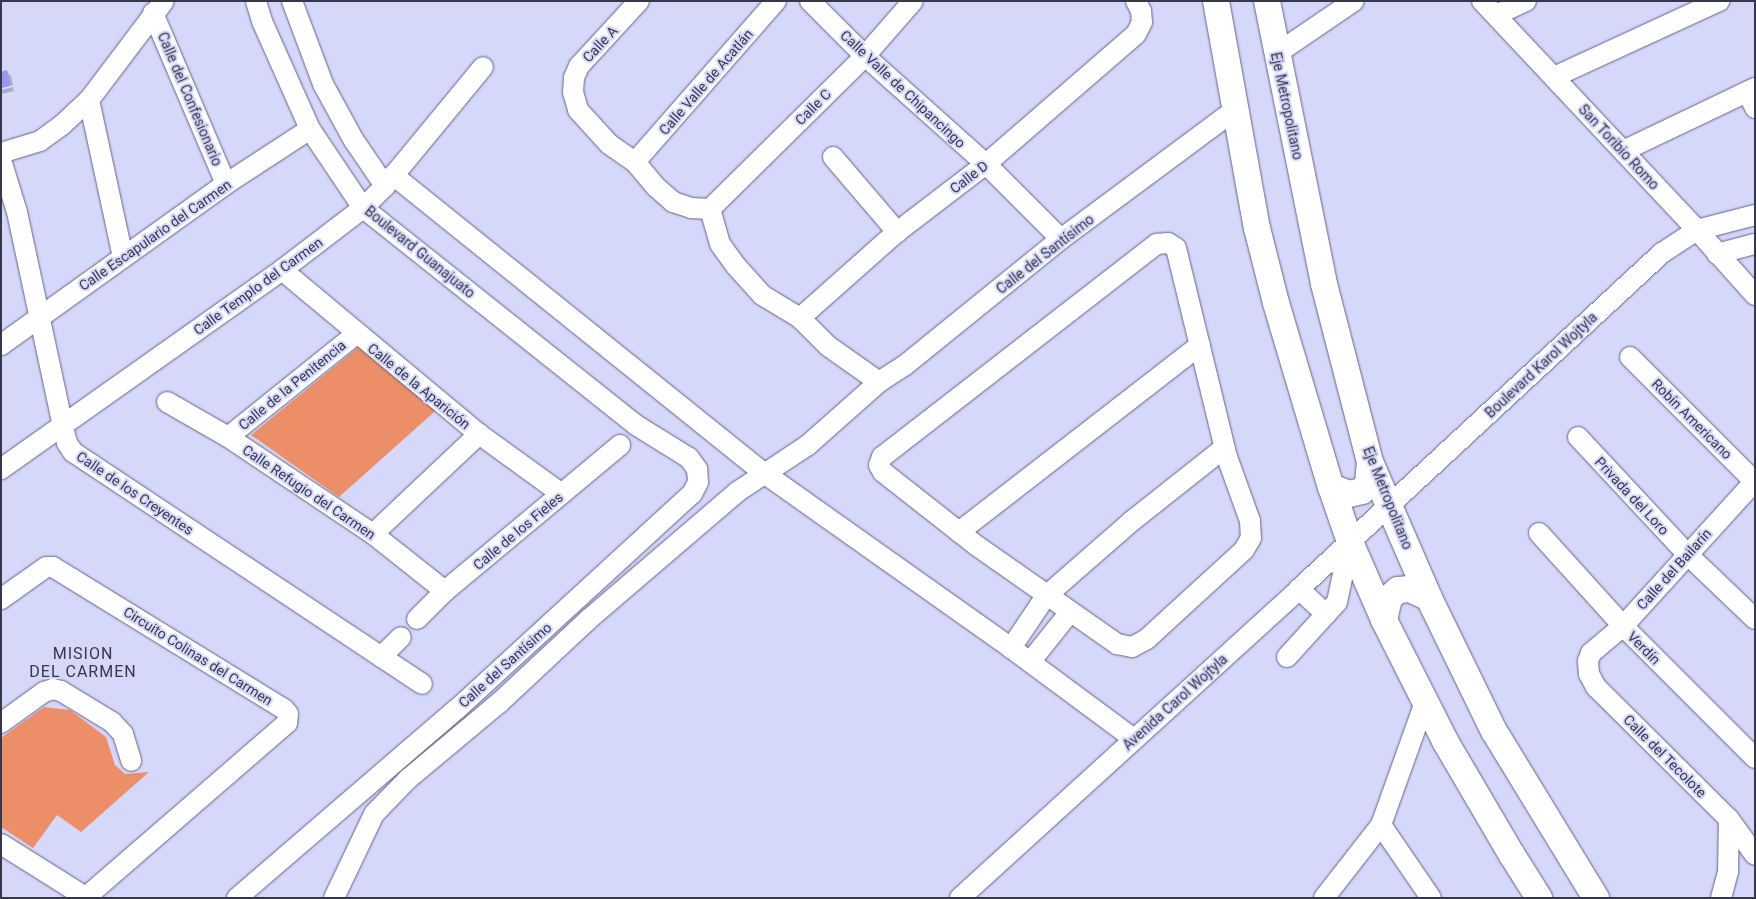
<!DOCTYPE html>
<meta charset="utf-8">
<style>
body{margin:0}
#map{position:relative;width:1756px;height:899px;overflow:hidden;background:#d6d8fa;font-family:Roboto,sans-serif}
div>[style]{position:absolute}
.green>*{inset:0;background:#ec8e67}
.shadow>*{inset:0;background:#0003;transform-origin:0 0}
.building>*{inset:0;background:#9695f0}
.roads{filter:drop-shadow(0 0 1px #626488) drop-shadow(0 0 1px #626488)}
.minor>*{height:20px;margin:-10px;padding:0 10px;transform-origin:10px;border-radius:10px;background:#fff}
.major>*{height:26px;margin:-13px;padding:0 13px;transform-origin:13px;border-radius:13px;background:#fff}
span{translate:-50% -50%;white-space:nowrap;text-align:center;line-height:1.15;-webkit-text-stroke:4px #d6d8fa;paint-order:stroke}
.street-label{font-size:14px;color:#363748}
.quarter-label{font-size:16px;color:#363748;letter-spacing:1px}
.frame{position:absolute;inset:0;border:2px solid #363748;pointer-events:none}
</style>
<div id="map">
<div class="green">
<div style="clip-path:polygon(361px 345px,442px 405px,339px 497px,251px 435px)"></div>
<div style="clip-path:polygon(44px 707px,70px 710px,106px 737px,115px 765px,125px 774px,149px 772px,81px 832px,57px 815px,33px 848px,1px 827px,1px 738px)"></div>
</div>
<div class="shadow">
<div style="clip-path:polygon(7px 72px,11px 76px,13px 85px,1px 87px)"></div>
<div style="left:13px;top:87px;width:4px;height:12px;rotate:76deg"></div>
</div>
<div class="building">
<div style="clip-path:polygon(7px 70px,10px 86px,1px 88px,1px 72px)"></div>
</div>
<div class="roads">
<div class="minor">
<div style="left:292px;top:1px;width:89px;rotate:69.5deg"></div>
<div style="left:323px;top:84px;width:63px;rotate:61.4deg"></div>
<div style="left:353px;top:139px;width:57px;rotate:55.8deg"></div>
<div style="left:639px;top:1px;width:88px;rotate:132.7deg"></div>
<div style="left:579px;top:66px;width:13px;rotate:113deg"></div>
<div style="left:574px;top:78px;width:14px;rotate:94deg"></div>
<div style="left:573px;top:92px;width:19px;rotate:74deg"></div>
<div style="left:578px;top:110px;width:46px;rotate:47.6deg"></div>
<div style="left:609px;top:144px;width:32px;rotate:35deg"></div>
<div style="left:635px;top:162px;width:33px;rotate:50deg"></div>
<div style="left:656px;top:187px;width:23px;rotate:41deg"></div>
<div style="left:673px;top:202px;width:20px;rotate:18deg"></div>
<div style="left:692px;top:208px;width:18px;rotate:3deg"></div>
<div style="left:810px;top:1px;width:78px;rotate:45deg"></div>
<div style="left:865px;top:56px;width:162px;rotate:41.8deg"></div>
<div style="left:986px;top:164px;width:106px;rotate:45deg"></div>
<div style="left:1482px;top:1px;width:314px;rotate:46.8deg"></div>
<div style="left:1697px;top:230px;width:87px;rotate:48.3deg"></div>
<div style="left:153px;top:13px;width:186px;rotate:66.9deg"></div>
<div style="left:1496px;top:15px;width:33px;rotate:-25deg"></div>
<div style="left:1276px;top:54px;width:94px;rotate:-34.2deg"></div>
<div style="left:1554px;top:77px;width:182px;rotate:-24.7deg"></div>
<div style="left:1747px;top:92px;width:18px;rotate:63deg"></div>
<div style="left:89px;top:100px;width:161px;rotate:77.8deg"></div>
<div style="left:1623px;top:151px;width:146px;rotate:-25.5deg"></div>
<div style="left:1px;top:153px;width:41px;rotate:-17.1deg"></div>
<div style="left:40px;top:141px;width:27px;rotate:-36deg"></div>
<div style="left:62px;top:125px;width:37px;rotate:-43deg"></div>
<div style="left:89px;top:100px;width:124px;rotate:-52.9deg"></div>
<div style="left:833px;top:157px;width:99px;rotate:49.5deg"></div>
<div style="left:1px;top:160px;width:54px;rotate:72.9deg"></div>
<div style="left:17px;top:212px;width:220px;rotate:77.9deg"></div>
<div style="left:63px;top:427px;width:16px;rotate:76deg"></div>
<div style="left:67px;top:443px;width:11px;rotate:56deg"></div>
<div style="left:73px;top:452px;width:419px;rotate:33.6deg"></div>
<div style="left:635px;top:162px;width:214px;rotate:-48.8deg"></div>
<div style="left:393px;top:175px;width:476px;rotate:38.8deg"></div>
<div style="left:764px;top:473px;width:303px;rotate:35.3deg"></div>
<div style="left:1011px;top:648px;width:153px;rotate:36.5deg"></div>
<div style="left:710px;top:209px;width:36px;rotate:74deg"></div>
<div style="left:720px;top:244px;width:27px;rotate:54deg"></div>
<div style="left:736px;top:266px;width:39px;rotate:48deg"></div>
<div style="left:762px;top:295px;width:44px;rotate:31.2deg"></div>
<div style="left:800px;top:318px;width:40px;rotate:45deg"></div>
<div style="left:828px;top:346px;width:62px;rotate:35.2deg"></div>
<div style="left:879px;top:382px;width:30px;rotate:-33deg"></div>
<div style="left:904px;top:366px;width:202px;rotate:-39deg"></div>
<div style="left:1061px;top:239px;width:217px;rotate:-36.6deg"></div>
<div style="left:710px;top:209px;width:218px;rotate:-44.6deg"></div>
<div style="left:865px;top:56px;width:73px;rotate:-48.9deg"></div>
<div style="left:1168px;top:243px;width:9px;rotate:32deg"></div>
<div style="left:1176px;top:248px;width:215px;rotate:76.3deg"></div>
<div style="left:1227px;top:457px;width:68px;rotate:70.2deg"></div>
<div style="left:1250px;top:521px;width:17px;rotate:87deg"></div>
<div style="left:1251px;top:538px;width:14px;rotate:120deg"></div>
<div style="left:1244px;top:550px;width:132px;rotate:137.5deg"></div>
<div style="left:1147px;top:639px;width:17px;rotate:152deg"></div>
<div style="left:1132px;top:647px;width:15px;rotate:-169deg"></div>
<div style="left:1117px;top:644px;width:171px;rotate:-145deg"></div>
<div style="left:977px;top:546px;width:120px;rotate:-141.8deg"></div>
<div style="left:883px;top:472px;width:8px;rotate:-120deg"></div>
<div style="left:879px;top:465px;width:9px;rotate:-69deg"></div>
<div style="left:882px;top:457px;width:348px;rotate:-37.8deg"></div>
<div style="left:1157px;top:244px;width:11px;rotate:-5deg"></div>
<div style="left:1717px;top:254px;width:39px;rotate:-15deg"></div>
<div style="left:282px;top:270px;width:256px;rotate:39.8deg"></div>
<div style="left:479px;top:434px;width:102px;rotate:35.9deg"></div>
<div style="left:800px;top:318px;width:130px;rotate:-41.6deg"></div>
<div style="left:897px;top:232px;width:112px;rotate:-37.4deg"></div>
<div style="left:986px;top:164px;width:198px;rotate:-40.9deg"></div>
<div style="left:1136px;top:34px;width:13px;rotate:-63deg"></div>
<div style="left:1142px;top:22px;width:11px;rotate:-95deg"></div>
<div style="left:1141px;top:11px;width:11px;rotate:-117deg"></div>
<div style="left:1px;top:345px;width:277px;rotate:-35.6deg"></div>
<div style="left:226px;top:184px;width:100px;rotate:-33.2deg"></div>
<div style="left:1630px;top:357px;width:177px;rotate:45deg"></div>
<div style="left:167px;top:402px;width:70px;rotate:29.8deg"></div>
<div style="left:228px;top:437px;width:174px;rotate:33.8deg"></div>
<div style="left:373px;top:534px;width:92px;rotate:38.4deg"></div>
<div style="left:228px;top:437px;width:164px;rotate:-38.8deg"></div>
<div style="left:1578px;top:437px;width:160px;rotate:47deg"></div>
<div style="left:1687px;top:554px;width:94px;rotate:43.7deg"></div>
<div style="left:1px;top:469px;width:344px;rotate:-35.3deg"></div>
<div style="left:282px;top:270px;width:102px;rotate:-37.4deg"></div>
<div style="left:363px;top:208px;width:31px;rotate:-45deg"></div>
<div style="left:385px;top:186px;width:154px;rotate:-50.5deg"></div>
<div style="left:1755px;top:481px;width:196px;rotate:132.3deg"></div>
<div style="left:1623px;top:626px;width:42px;rotate:139.8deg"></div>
<div style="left:1591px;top:653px;width:9px;rotate:111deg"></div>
<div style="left:1588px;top:661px;width:13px;rotate:86deg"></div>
<div style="left:1589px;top:674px;width:15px;rotate:62deg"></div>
<div style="left:1596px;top:687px;width:187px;rotate:44.8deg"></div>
<div style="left:1729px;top:819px;width:44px;rotate:54.2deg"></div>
<div style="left:959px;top:532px;width:305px;rotate:-37.8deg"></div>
<div style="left:1539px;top:533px;width:125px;rotate:47.9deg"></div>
<div style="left:1623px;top:626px;width:187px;rotate:45deg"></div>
<div style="left:373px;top:534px;width:146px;rotate:-43.3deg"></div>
<div style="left:1299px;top:589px;width:37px;rotate:43deg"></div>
<div style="left:1px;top:599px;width:55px;rotate:-35.4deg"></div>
<div style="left:46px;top:567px;width:7px"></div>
<div style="left:53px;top:567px;width:271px;rotate:31.6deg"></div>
<div style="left:284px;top:709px;width:6px;rotate:51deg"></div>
<div style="left:288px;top:714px;width:9px;rotate:96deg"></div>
<div style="left:287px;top:723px;width:266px;rotate:139.1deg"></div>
<div style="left:417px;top:619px;width:40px;rotate:-45deg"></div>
<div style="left:445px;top:591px;width:228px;rotate:-39.8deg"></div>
<div style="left:1011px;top:648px;width:63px;rotate:-56.1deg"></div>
<div style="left:1046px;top:596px;width:114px;rotate:-41.1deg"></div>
<div style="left:1132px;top:521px;width:117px;rotate:-38.4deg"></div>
<div style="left:381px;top:657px;width:28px;rotate:-45deg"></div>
<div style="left:1287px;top:657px;width:74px;rotate:-47.7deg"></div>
<div style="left:1337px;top:602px;width:30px;rotate:-78deg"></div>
<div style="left:1343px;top:573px;width:21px;rotate:-101deg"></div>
<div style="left:1030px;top:662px;width:64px;rotate:-51.3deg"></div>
<div style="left:1px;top:723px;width:53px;rotate:-35.8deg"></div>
<div style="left:44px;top:692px;width:9px;rotate:-18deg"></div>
<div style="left:53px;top:689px;width:8px;rotate:14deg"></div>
<div style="left:61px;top:691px;width:60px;rotate:31.3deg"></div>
<div style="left:112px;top:722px;width:16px;rotate:47deg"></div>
<div style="left:123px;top:734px;width:28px;rotate:73deg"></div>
<div style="left:1381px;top:825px;width:88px;rotate:55.6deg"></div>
<div style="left:1px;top:844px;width:102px;rotate:32.1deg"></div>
<div style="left:237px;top:898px;width:290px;rotate:-40.7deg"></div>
<div style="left:457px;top:709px;width:319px;rotate:-42.5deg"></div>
<div style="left:692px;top:494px;width:13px;rotate:-63deg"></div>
<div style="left:698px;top:482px;width:13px;rotate:-94deg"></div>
<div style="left:697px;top:469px;width:14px;rotate:-126deg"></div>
<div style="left:689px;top:458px;width:62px;rotate:-148.1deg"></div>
<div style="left:636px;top:425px;width:349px;rotate:-141.5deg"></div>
<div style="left:363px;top:208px;width:95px;rotate:-123.9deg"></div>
<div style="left:310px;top:129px;width:118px;rotate:-114deg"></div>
<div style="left:262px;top:21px;width:21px;rotate:-107deg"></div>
<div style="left:334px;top:898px;width:93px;rotate:-64.5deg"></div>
<div style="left:374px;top:814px;width:49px;rotate:-45.8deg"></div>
<div style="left:408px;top:779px;width:119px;rotate:-39.9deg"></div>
<div style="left:499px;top:703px;width:123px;rotate:-43deg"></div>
<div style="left:589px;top:619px;width:195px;rotate:-40.6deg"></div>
<div style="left:737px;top:492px;width:85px;rotate:-33.5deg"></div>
<div style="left:808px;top:445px;width:95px;rotate:-41.6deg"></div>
<div style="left:960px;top:898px;width:459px;rotate:-42.3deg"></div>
<div style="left:1299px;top:589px;width:495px;rotate:-42.8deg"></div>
<div style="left:1662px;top:253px;width:42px;rotate:-33.3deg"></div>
<div style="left:1697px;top:230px;width:60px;rotate:-14.5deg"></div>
<div style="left:1324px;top:898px;width:93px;rotate:-52deg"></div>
<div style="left:1381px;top:825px;width:131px;rotate:-70.3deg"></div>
<div style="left:1721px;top:898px;width:28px;rotate:-75deg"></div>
<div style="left:1728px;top:871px;width:52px;rotate:-88.9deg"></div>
</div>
<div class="major">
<div style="left:1216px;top:1px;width:231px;rotate:79.8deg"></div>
<div style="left:1257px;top:228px;width:77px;rotate:75.8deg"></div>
<div style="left:1276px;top:303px;width:192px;rotate:73.4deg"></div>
<div style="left:1331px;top:487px;width:58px;rotate:70.9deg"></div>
<div style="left:1350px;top:542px;width:85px;rotate:66.4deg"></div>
<div style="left:1384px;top:620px;width:136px;rotate:63.2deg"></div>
<div style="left:1445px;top:741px;width:132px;rotate:59.6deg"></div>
<div style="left:1512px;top:855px;width:51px;rotate:57.9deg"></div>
<div style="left:1267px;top:1px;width:289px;rotate:78.6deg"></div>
<div style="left:1324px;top:284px;width:184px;rotate:75.5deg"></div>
<div style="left:1370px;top:462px;width:148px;rotate:66.5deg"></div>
<div style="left:1429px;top:598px;width:148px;rotate:64deg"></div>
<div style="left:1494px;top:731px;width:196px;rotate:58.6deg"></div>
<div style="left:1331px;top:487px;width:19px;rotate:21deg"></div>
<div style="left:1349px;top:494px;width:13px;rotate:-13deg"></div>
<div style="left:1362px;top:491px;width:9px;rotate:-49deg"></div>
<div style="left:1368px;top:484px;width:22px;rotate:-85deg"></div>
<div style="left:1384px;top:620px;width:23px;rotate:-77deg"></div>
<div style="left:1389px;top:598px;width:12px;rotate:-42deg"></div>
<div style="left:1398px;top:590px;width:12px;rotate:-5deg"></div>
<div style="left:1410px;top:589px;width:21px;rotate:25deg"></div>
</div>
</div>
<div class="street-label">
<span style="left:600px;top:44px;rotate:-47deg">Calle A</span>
<span style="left:706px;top:82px;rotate:-49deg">Calle Valle de Acatlán</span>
<span style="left:903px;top:89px;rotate:43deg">Calle Valle de Chipancingo</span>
<span style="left:190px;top:99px;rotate:67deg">Calle del Confesionario</span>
<span style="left:1287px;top:106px;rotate:78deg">Eje Metropolitano</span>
<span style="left:813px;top:107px;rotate:-45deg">Calle C</span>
<span style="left:1619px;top:147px;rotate:47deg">San Toribio Romo</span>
<span style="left:969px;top:177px;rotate:-38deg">Calle D</span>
<span style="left:155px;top:235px;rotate:-35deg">Calle Escapulario del Carmen</span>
<span style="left:420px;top:252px;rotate:39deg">Boulevard Guanajuato</span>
<span style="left:1045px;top:254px;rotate:-38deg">Calle del Santísimo</span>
<span style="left:258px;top:286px;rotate:-36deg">Calle Templo del Carmen</span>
<span style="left:1541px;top:365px;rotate:-43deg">Boulevard Karol Wojtyla</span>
<span style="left:292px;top:385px;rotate:-39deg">Calle de la Penitencia</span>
<span style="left:419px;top:386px;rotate:39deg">Calle de la Aparición</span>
<span style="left:1692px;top:419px;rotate:45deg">Robín Americano</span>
<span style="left:309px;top:492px;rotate:34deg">Calle Refugio del Carmen</span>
<span style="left:135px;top:493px;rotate:34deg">Calle de los Creyentes</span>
<span style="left:1632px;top:496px;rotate:47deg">Privada del Loro</span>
<span style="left:1388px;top:498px;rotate:68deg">Eje Metropolitano</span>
<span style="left:518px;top:531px;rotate:-40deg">Calle de los Fieles</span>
<span style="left:1674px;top:569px;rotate:-48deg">Calle del Bailarín</span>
<span style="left:1644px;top:648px;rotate:45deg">Verdín</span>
<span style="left:198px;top:656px;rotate:32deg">Circuito Colinas del Carmen</span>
<span style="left:505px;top:665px;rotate:-42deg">Calle del Santísimo</span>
<span style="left:1175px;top:702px;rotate:-42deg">Avenida Carol Wojtyla</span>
<span style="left:1665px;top:756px;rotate:45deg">Calle del Tecolote</span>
</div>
<div class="quarter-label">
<span style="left:83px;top:663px">MISION<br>DEL CARMEN</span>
</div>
<div class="frame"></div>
</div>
